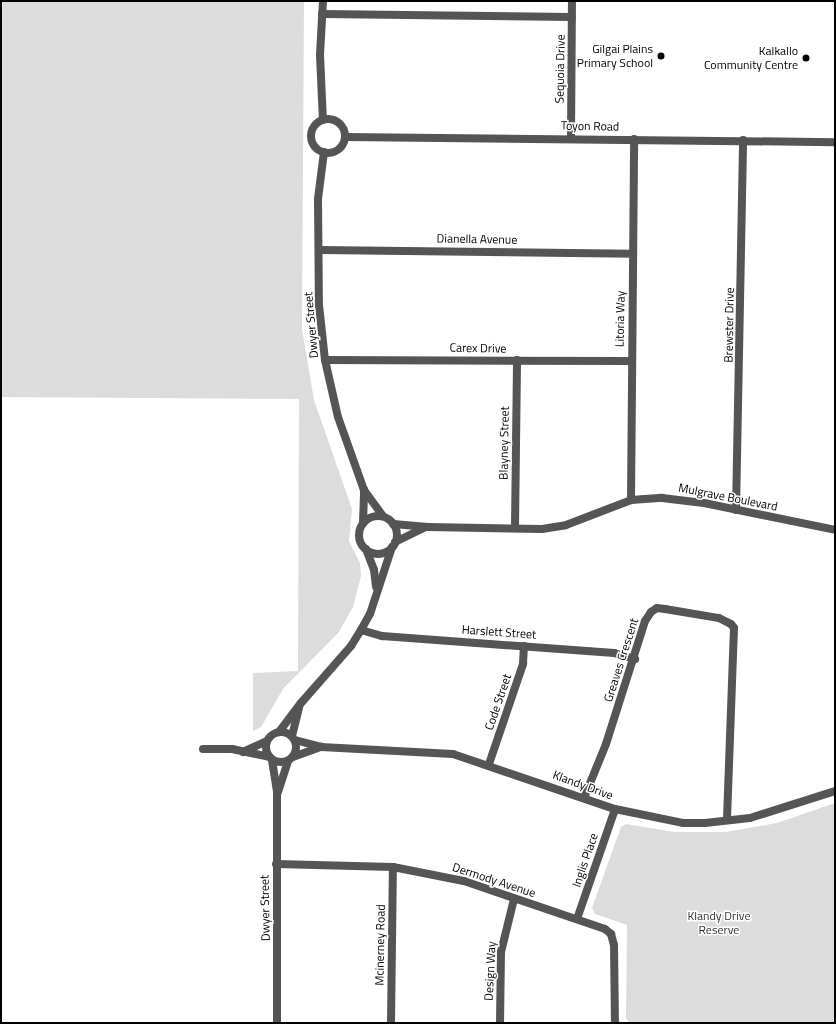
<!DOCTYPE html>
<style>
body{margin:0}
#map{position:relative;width:836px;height:1024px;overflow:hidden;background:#fff;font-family:"Titillium Web",sans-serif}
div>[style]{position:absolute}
.green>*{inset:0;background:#dcdcdc}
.minor>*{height:8px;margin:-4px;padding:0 4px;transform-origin:4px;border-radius:4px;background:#555}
.tertiary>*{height:8px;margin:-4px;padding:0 4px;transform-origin:4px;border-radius:4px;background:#555}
.tertiary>.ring{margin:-4px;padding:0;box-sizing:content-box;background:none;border:8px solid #555;border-radius:50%}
.dots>*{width:11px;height:11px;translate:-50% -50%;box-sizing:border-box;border:2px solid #fff;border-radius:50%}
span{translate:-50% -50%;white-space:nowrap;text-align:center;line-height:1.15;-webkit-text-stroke:3px #fff;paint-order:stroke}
.poi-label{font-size:12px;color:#000}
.right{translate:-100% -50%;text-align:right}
.street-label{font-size:12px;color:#000}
.park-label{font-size:12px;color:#333}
.frame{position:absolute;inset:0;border:2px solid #000;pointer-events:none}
</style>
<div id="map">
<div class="green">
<div style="clip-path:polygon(1px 1px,304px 1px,302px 329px,314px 400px,352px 509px,349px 541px,360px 563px,361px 576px,353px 607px,339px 632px,283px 689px,261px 727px,253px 731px,253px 673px,298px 671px,299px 399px,1px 397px)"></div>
<div style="clip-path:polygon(835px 803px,835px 1023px,630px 1023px,626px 1019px,627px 925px,595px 914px,592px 908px,621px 827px,626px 824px,674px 832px,726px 832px,777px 823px)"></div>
</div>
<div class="minor">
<div style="left:322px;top:14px;width:250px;rotate:0.7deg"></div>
<div style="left:571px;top:138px;width:137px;rotate:-89.6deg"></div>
<div style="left:320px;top:250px;width:313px;rotate:0.7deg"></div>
<div style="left:325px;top:360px;width:306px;rotate:0.2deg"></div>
<div style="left:631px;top:500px;width:361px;rotate:-89.5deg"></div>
<div style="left:736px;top:510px;width:370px;rotate:-88.9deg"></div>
<div style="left:393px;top:524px;width:35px;rotate:5deg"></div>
<div style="left:428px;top:527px;width:114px;rotate:1deg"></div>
<div style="left:542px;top:529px;width:24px;rotate:-9deg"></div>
<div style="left:566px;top:525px;width:70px;rotate:-21deg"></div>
<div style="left:631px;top:500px;width:31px;rotate:-4deg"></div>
<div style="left:662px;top:498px;width:42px;rotate:6.8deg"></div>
<div style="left:704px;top:503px;width:134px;rotate:11.6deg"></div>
<div style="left:515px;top:527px;width:167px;rotate:-89.3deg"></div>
<div style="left:395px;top:542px;width:32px;rotate:-26deg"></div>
<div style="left:361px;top:630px;width:22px;rotate:16deg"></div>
<div style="left:382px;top:636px;width:233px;rotate:4.2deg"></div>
<div style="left:614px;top:653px;width:22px;rotate:16deg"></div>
<div style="left:295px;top:740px;width:27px;rotate:15deg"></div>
<div style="left:321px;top:747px;width:132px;rotate:3deg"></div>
<div style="left:453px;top:754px;width:171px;rotate:18.8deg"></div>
<div style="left:615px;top:809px;width:69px;rotate:11.6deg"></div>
<div style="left:683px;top:823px;width:22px"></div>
<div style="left:705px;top:823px;width:45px;rotate:-6.3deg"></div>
<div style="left:750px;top:818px;width:89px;rotate:-17.6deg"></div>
<div style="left:203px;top:749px;width:29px"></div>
<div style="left:232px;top:749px;width:38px;rotate:12deg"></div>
<div style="left:243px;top:752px;width:26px;rotate:-25deg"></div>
<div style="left:293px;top:757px;width:30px;rotate:-20deg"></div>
<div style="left:489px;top:764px;width:106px;rotate:-71.2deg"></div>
<div style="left:523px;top:664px;width:18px;rotate:-87deg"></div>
<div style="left:584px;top:798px;width:58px;rotate:-67.8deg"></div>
<div style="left:606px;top:744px;width:129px;rotate:-72.4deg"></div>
<div style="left:645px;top:621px;width:11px;rotate:-56deg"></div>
<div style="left:651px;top:612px;width:7px;rotate:-34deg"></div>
<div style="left:657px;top:608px;width:8px;rotate:7deg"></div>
<div style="left:665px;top:609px;width:55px;rotate:9.5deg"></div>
<div style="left:719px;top:618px;width:13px;rotate:27deg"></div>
<div style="left:731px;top:624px;width:5px;rotate:53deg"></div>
<div style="left:734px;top:628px;width:192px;rotate:92.1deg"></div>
<div style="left:276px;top:864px;width:117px;rotate:1.5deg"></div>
<div style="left:393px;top:867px;width:72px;rotate:11.2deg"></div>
<div style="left:464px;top:881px;width:149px;rotate:18.8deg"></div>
<div style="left:605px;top:929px;width:8px;rotate:40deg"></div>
<div style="left:611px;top:934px;width:11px;rotate:75deg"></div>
<div style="left:614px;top:945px;width:78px;rotate:89.3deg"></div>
<div style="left:577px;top:919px;width:116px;rotate:-70.9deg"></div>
<div style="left:391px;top:1023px;width:156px;rotate:-89.3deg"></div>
<div style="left:500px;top:1023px;width:71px;rotate:-89.2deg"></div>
<div style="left:501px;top:952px;width:55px;rotate:-76.2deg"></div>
</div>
<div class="tertiary">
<div style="left:323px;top:1px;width:54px;rotate:93.2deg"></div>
<div style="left:320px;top:55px;width:65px;rotate:87.4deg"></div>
<div class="ring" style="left:311px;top:119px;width:26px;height:26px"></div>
<div style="left:345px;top:137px;width:490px;rotate:0.6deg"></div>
<div style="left:324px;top:152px;width:47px;rotate:97.3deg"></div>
<div style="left:318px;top:199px;width:106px;rotate:89.5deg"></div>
<div style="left:319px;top:305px;width:55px;rotate:83.8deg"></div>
<div style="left:325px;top:360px;width:58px;rotate:77.2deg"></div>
<div style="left:338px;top:417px;width:77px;rotate:70.4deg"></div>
<div style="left:364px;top:490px;width:32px;rotate:54deg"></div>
<div class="ring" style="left:359px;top:516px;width:30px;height:30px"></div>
<div style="left:363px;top:523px;width:33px;rotate:-88deg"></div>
<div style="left:366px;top:549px;width:22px;rotate:69deg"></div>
<div style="left:374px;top:570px;width:17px;rotate:83deg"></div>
<div class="ring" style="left:266px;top:732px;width:22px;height:22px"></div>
<div style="left:279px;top:732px;width:36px;rotate:-53deg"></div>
<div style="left:301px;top:703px;width:76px;rotate:-48.7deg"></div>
<div style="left:351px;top:646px;width:19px;rotate:-58deg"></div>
<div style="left:361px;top:630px;width:18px;rotate:-61deg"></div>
<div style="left:370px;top:614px;width:71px;rotate:-71.8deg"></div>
<div style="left:292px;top:736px;width:30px;rotate:-76deg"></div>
<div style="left:272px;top:760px;width:33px;rotate:81deg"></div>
<div style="left:277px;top:793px;width:230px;rotate:90deg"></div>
<div style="left:278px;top:792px;width:33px;rotate:-72deg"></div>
</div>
<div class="dots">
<div style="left:661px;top:56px;background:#000"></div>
<div style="left:806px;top:58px;background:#000"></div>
</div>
<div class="poi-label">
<span class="right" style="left:653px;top:56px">Gilgai Plains<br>Primary School</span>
<span class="right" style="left:798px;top:58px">Kalkallo<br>Community Centre</span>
</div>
<div class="street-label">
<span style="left:560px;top:69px;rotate:-89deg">Sequoia Drive</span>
<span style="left:590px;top:126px;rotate:1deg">Toyon Road</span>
<span style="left:477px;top:239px;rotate:1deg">Dianella Avenue</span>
<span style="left:620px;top:319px;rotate:-89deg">Litoria Way</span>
<span style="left:311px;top:325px;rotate:-95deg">Dwyer Street</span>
<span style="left:729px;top:325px;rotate:-89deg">Brewster Drive</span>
<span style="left:478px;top:348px;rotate:1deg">Carex Drive</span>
<span style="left:504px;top:443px;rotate:-89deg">Blayney Street</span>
<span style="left:728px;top:497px;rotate:11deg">Mulgrave Boulevard</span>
<span style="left:499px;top:632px;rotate:4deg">Harslett Street</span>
<span style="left:621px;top:660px;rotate:-72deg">Greaves Crescent</span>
<span style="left:498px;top:702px;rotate:-71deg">Code Street</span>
<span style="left:583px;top:785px;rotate:20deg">Klandy Drive</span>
<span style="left:585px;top:860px;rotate:-71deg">Inglis Place</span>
<span style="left:494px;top:880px;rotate:18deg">Dermody Avenue</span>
<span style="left:265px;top:908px;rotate:-91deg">Dwyer Street</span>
<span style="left:380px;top:945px;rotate:-89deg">Mcinerney Road</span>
<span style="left:490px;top:971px;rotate:-87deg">Design Way</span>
</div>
<div class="park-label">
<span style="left:719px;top:923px">Klandy Drive<br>Reserve</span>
</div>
<div class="frame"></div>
</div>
